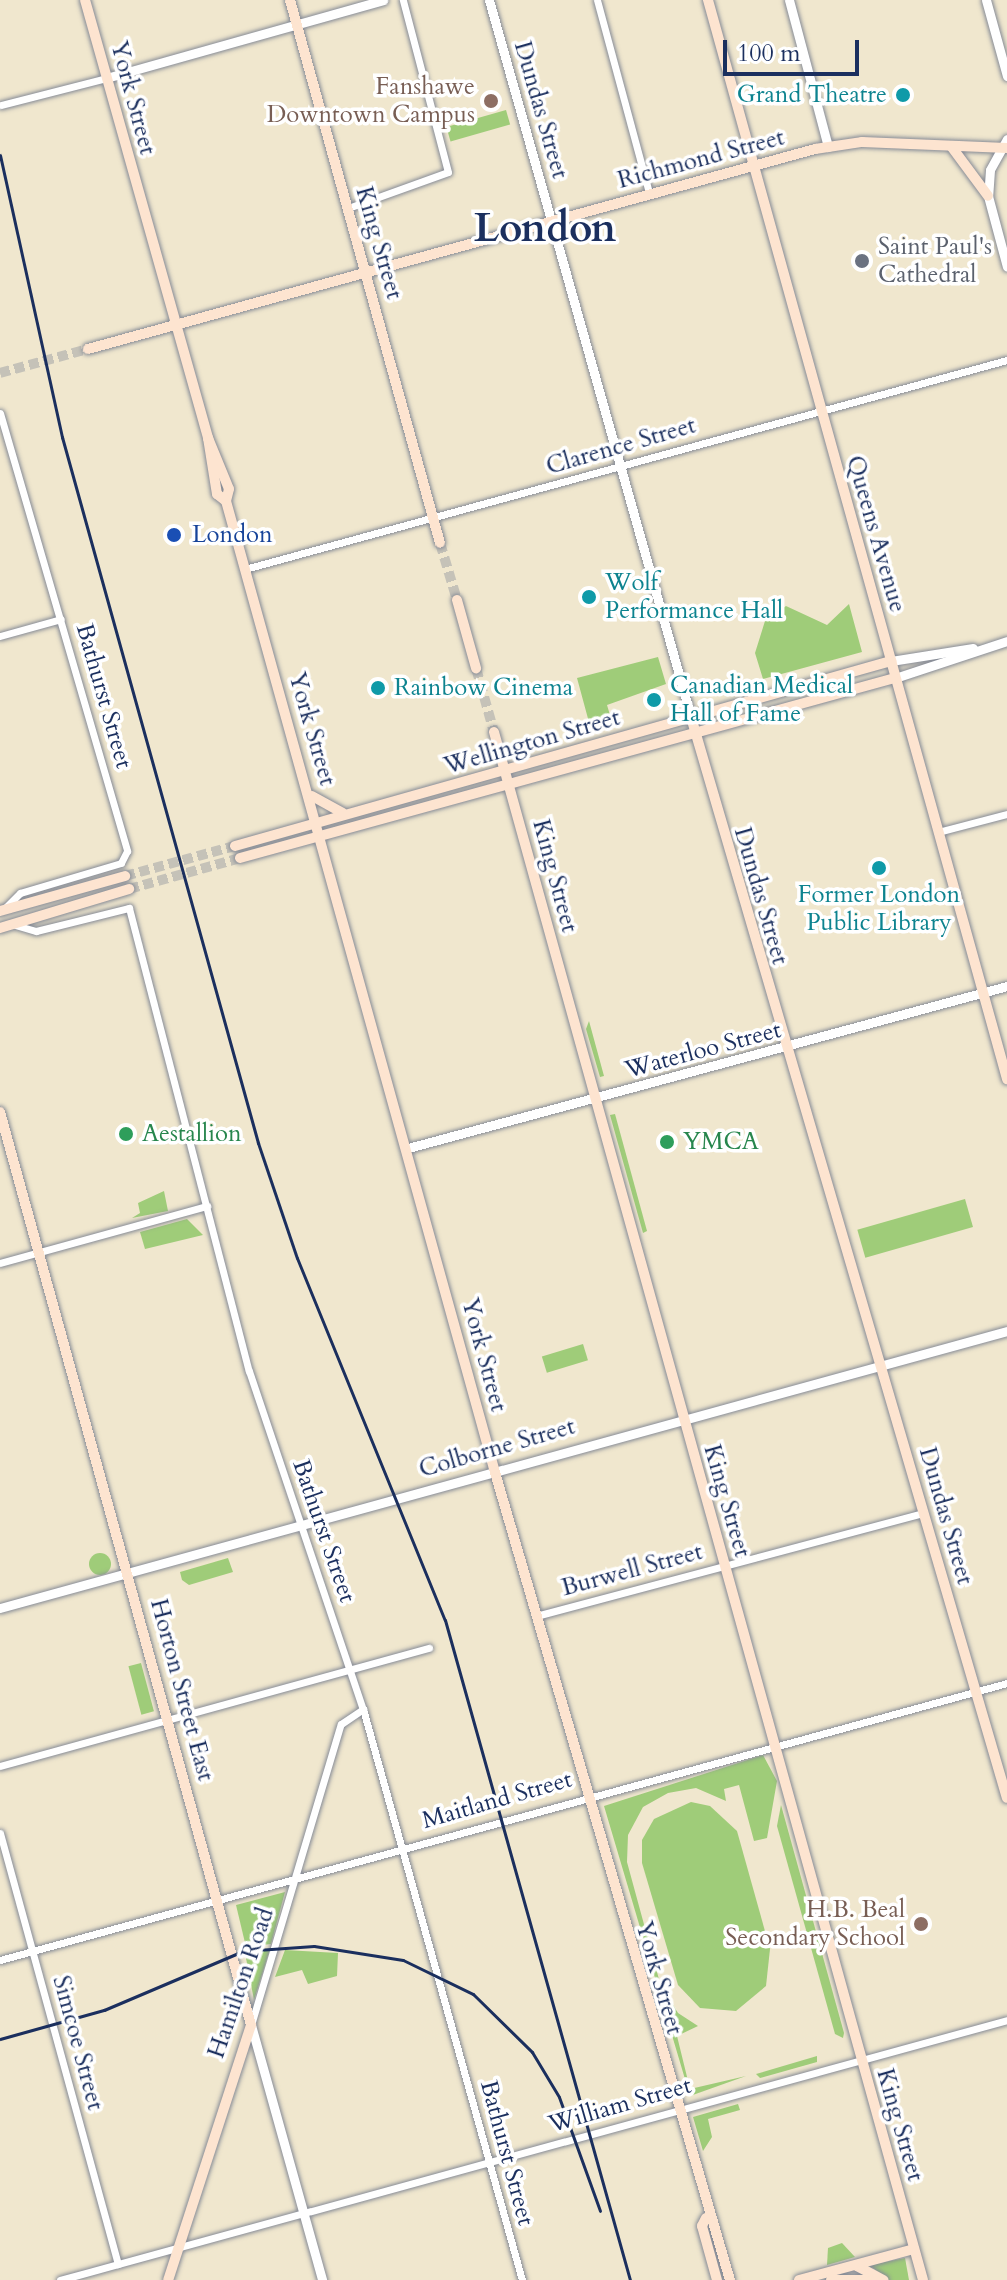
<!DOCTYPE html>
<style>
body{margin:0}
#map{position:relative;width:1007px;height:2280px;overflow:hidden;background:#f0e7ce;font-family:Cardo,serif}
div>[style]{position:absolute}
.green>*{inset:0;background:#9fcc79;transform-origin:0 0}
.round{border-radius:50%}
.secondary-tunnel>*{height:10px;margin-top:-5px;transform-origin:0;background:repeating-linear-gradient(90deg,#c5c2b8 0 10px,transparent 0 15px)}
.roads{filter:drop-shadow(0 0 2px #868b96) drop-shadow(0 0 2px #868b96)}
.minor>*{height:7px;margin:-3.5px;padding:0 3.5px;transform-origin:3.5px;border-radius:3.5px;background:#fff}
.tertiary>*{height:9px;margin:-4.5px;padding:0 4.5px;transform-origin:4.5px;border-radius:4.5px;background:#fff}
.secondary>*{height:10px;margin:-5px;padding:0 5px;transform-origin:5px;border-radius:5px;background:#fde4d0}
.rail>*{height:3px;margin:-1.5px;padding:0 1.5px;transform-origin:1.5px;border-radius:1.5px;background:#1b2f5e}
.dots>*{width:22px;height:22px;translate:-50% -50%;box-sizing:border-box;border:4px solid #fff;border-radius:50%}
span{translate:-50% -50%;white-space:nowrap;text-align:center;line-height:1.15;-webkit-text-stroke:7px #fff;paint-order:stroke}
.education-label{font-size:24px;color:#785e54}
.right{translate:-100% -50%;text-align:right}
.culture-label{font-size:24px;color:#0d838f}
.left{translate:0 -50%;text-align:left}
.street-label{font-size:24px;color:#1b2f5e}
.worship-label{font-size:24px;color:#5b616d}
.transit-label{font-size:24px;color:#164399}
.leisure-label{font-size:24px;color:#27864d}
.town-label{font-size:40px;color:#1b2f5e;font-weight:700}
.scale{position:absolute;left:723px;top:40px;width:136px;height:36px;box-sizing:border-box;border:4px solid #1b2f5e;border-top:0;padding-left:10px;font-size:24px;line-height:28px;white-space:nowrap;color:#1b2f5e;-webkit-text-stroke:6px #fff;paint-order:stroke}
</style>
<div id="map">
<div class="green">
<div style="left:506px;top:110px;width:15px;height:62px;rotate:74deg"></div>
<div style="clip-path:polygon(849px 604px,862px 652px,763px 679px,755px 653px,765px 621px,786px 606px,827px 625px)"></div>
<div style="clip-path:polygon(658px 657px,666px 684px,607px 705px,610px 715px,590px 726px,577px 678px)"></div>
<div style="clip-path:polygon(589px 1021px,604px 1076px,600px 1077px,586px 1029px)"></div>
<div style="clip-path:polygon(615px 1114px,647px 1231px,643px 1233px,610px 1115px)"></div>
<div style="clip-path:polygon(164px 1191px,168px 1211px,132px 1218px,140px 1213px,138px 1203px)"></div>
<div style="left:965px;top:1199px;width:29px;height:112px;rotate:74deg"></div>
<div style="clip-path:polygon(187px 1219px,203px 1235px,145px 1249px,140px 1232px)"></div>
<div style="left:583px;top:1344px;width:17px;height:43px;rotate:73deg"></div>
<div class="round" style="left:89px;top:1553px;width:22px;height:22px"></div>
<div style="clip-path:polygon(228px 1558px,233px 1572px,189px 1585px,182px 1580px,180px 1572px)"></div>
<div style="left:141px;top:1663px;width:50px;height:13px;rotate:75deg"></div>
<div style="clip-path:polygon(763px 1755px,777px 1781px,767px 1838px,754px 1841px,739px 1785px,724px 1789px,726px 1801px,696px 1788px,668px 1793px,643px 1807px,628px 1835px,627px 1862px,660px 1983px,678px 2013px,698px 2026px,677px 2036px,690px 2089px,746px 2076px,690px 2096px,604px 1806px)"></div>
<div style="clip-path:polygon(691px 1802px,710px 1806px,737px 1831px,770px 1949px,766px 1986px,736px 2011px,700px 2008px,678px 1985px,642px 1863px,642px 1840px,654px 1819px)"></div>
<div style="clip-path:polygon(781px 1805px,844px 2033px,843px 2038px,835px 2034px,777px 1826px)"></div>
<div style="clip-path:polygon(285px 1892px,271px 1944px,246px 1947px,236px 1905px)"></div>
<div style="clip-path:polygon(270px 1949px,254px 2000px,245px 1953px)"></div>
<div style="clip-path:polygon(285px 1950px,338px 1953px,337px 1976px,308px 1984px,302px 1970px,275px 1977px)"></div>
<div style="clip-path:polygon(817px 2056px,817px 2062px,760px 2078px,756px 2074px)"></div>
<div style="clip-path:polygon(738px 2104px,740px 2110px,708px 2119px,712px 2137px,703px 2151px,693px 2117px)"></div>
<div style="clip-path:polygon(842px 2243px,855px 2257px,827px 2265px,828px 2248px)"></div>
<div style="clip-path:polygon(905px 2258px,909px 2280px,887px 2280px,870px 2265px)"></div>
</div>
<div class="secondary-tunnel">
<div style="left:0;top:373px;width:91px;rotate:-15.3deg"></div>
<div style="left:440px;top:543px;width:59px;rotate:73.4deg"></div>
<div style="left:476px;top:668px;width:66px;rotate:74.3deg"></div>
<div style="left:125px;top:876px;width:114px;rotate:-15.3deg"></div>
<div style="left:129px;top:889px;width:115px;rotate:-15.6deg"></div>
</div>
<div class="roads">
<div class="minor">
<div style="left:597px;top:0;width:200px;rotate:74.9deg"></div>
<div style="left:1px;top:105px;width:108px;rotate:-14.4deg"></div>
<div style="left:348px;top:208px;width:106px;rotate:-19.8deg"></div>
<div style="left:448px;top:172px;width:178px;rotate:-104.7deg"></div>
<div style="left:0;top:413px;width:456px;rotate:73.8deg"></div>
<div style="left:127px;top:851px;width:13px;rotate:117deg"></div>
<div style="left:121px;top:863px;width:105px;rotate:163.5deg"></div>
<div style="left:20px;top:893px;width:23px;rotate:135deg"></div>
<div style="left:245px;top:569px;width:790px;rotate:-15.34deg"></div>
<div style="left:0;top:636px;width:63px;rotate:-15.6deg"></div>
<div style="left:938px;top:832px;width:71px;rotate:-14.6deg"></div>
<div style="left:15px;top:925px;width:22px;rotate:16deg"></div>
<div style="left:36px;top:931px;width:96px;rotate:-13.9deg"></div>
<div style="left:129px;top:908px;width:478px;rotate:75.5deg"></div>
<div style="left:249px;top:1371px;width:357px;rotate:71.4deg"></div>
<div style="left:363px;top:1709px;width:593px;rotate:74.44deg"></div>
<div style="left:0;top:1263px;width:215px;rotate:-15.4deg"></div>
<div style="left:536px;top:1616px;width:401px;rotate:-14.9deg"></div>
<div style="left:0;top:1766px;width:445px;rotate:-15.4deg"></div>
<div style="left:0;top:1833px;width:447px;rotate:74.7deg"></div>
<div style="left:0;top:1960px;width:1044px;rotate:-15.38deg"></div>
<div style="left:251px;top:2025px;width:314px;rotate:-73.4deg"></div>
<div style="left:341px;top:1724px;width:27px;rotate:-34deg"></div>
<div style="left:60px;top:2280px;width:982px;rotate:-15.35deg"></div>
</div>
<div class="tertiary">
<div style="left:489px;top:0;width:745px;rotate:74.27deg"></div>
<div style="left:789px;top:0;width:152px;rotate:75.1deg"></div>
<div style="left:986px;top:0;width:79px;rotate:74.6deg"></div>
<div style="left:106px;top:78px;width:288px;rotate:-15.7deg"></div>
<div style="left:1007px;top:139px;width:35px;rotate:119deg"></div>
<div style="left:990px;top:170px;width:26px;rotate:94deg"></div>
<div style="left:988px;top:196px;width:73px;rotate:75deg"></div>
<div style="left:891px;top:661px;width:83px;rotate:-9deg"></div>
<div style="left:895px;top:678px;width:118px;rotate:-18.3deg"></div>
<div style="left:408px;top:1148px;width:621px;rotate:-15.13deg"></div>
<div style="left:0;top:1608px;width:1044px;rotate:-15.38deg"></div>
<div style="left:251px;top:2025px;width:265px;rotate:74.4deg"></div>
</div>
<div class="secondary">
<div style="left:85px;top:0;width:455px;rotate:74.3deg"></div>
<div style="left:208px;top:438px;width:55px;rotate:67.6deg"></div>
<div style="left:229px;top:489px;width:12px;rotate:104deg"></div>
<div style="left:226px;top:501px;width:1004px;rotate:74.52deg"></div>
<div style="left:494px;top:1469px;width:845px;rotate:73.78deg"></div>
<div style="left:290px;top:0;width:563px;rotate:74.56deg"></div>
<div style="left:708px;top:0;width:1120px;rotate:74.51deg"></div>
<div style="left:951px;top:146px;width:62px;rotate:53.5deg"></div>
<div style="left:88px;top:349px;width:754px;rotate:-15.38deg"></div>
<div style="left:815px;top:149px;width:48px;rotate:-8.5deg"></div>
<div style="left:862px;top:142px;width:145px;rotate:2.4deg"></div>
<div style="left:208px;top:438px;width:57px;rotate:80.9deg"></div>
<div style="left:217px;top:494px;width:11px;rotate:38deg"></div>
<div style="left:457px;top:600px;width:71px;rotate:74.4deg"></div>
<div style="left:691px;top:717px;width:1126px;rotate:73.71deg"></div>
<div style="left:494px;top:732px;width:1606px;rotate:74.51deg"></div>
<div style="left:312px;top:796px;width:35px;rotate:29deg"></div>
<div style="left:235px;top:846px;width:682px;rotate:-15.75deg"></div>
<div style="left:240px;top:858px;width:679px;rotate:-15.37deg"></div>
<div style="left:0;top:911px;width:130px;rotate:-15.6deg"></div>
<div style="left:0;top:928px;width:135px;rotate:-16.8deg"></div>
<div style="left:0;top:1112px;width:947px;rotate:74.63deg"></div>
<div style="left:251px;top:2025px;width:268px;rotate:108deg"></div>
<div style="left:706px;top:2218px;width:9px;rotate:117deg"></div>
<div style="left:702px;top:2226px;width:56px;rotate:74.5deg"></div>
<div style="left:857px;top:2266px;width:30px;rotate:28deg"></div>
<div style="left:799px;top:2280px;width:119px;rotate:-15.1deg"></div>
<div style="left:831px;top:2280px;width:39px"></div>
</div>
</div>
<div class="rail">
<div style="left:0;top:155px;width:289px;rotate:77.6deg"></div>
<div style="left:62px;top:437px;width:733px;rotate:74.48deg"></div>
<div style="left:258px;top:1143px;width:121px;rotate:71.3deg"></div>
<div style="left:297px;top:1258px;width:391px;rotate:67.8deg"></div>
<div style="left:445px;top:1620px;width:685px;rotate:74.34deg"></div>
<div style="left:0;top:2039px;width:108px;rotate:-15.6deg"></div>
<div style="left:104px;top:2010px;width:151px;rotate:-23deg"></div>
<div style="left:243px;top:1951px;width:71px;rotate:-4deg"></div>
<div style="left:314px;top:1946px;width:90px;rotate:8.9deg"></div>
<div style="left:403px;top:1960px;width:78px;rotate:25.9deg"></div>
<div style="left:473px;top:1994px;width:83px;rotate:44.5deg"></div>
<div style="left:532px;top:2052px;width:52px;rotate:59deg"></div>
<div style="left:559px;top:2097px;width:121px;rotate:70.2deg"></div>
</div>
<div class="dots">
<div style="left:903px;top:95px;background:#0f9aa8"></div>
<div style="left:491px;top:101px;background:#8d6e63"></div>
<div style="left:862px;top:261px;background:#6b7280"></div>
<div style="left:174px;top:535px;background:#1a4fb4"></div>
<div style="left:589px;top:597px;background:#0f9aa8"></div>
<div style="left:378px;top:688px;background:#0f9aa8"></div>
<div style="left:654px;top:700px;background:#0f9aa8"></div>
<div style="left:879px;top:868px;background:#0f9aa8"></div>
<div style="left:126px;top:1134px;background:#2e9e5b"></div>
<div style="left:667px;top:1142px;background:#2e9e5b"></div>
<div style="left:921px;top:1924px;background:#8d6e63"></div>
</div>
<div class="education-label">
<span class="right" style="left:475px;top:101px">Fanshawe<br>Downtown Campus</span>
<span class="right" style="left:905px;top:1924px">H.B. Beal<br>Secondary School</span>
</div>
<div class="culture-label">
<span class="right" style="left:887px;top:95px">Grand Theatre</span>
<span class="left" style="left:605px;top:597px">Wolf<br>Performance Hall</span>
<span class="left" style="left:670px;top:700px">Canadian Medical<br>Hall of Fame</span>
<span class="left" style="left:394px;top:688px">Rainbow Cinema</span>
<span style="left:879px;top:909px">Former London<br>Public Library</span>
</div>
<div class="street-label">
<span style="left:133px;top:98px;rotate:75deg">York Street</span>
<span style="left:541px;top:110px;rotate:74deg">Dundas Street</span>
<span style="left:701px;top:159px;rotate:-15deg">Richmond Street</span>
<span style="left:379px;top:243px;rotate:74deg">King Street</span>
<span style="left:621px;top:446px;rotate:-16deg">Clarence Street</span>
<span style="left:876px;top:534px;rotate:74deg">Queens Avenue</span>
<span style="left:104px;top:696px;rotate:74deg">Bathurst Street</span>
<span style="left:312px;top:729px;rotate:74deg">York Street</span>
<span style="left:532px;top:742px;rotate:-16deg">Wellington Street</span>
<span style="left:555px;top:876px;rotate:75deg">King Street</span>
<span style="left:761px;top:896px;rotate:74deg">Dundas Street</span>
<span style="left:703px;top:1050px;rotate:-15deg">Waterloo Street</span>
<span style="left:484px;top:1355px;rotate:75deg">York Street</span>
<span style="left:497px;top:1448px;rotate:-16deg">Colborne Street</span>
<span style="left:727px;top:1501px;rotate:74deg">King Street</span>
<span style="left:946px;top:1516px;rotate:74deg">Dundas Street</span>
<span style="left:324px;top:1531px;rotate:71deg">Bathurst Street</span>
<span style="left:632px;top:1570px;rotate:-15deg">Burwell Street</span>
<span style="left:182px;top:1690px;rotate:75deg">Horton Street East</span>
<span style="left:497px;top:1800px;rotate:-16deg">Maitland Street</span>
<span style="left:659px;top:1978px;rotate:74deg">York Street</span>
<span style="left:241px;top:1983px;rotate:-71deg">Hamilton Road</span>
<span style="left:78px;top:2043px;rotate:75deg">Simcoe Street</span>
<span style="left:620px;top:2105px;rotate:-16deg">William Street</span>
<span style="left:900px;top:2125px;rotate:74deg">King Street</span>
<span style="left:507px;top:2153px;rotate:75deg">Bathurst Street</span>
</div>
<div class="worship-label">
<span class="left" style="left:878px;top:261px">Saint Paul's<br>Cathedral</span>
</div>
<div class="transit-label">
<span class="left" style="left:192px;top:535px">London</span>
</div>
<div class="leisure-label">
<span class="left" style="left:142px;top:1134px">Aestallion</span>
<span class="left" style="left:683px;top:1142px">YMCA</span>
</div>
<div class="town-label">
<span style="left:545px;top:229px">London</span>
</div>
<div class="scale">100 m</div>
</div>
